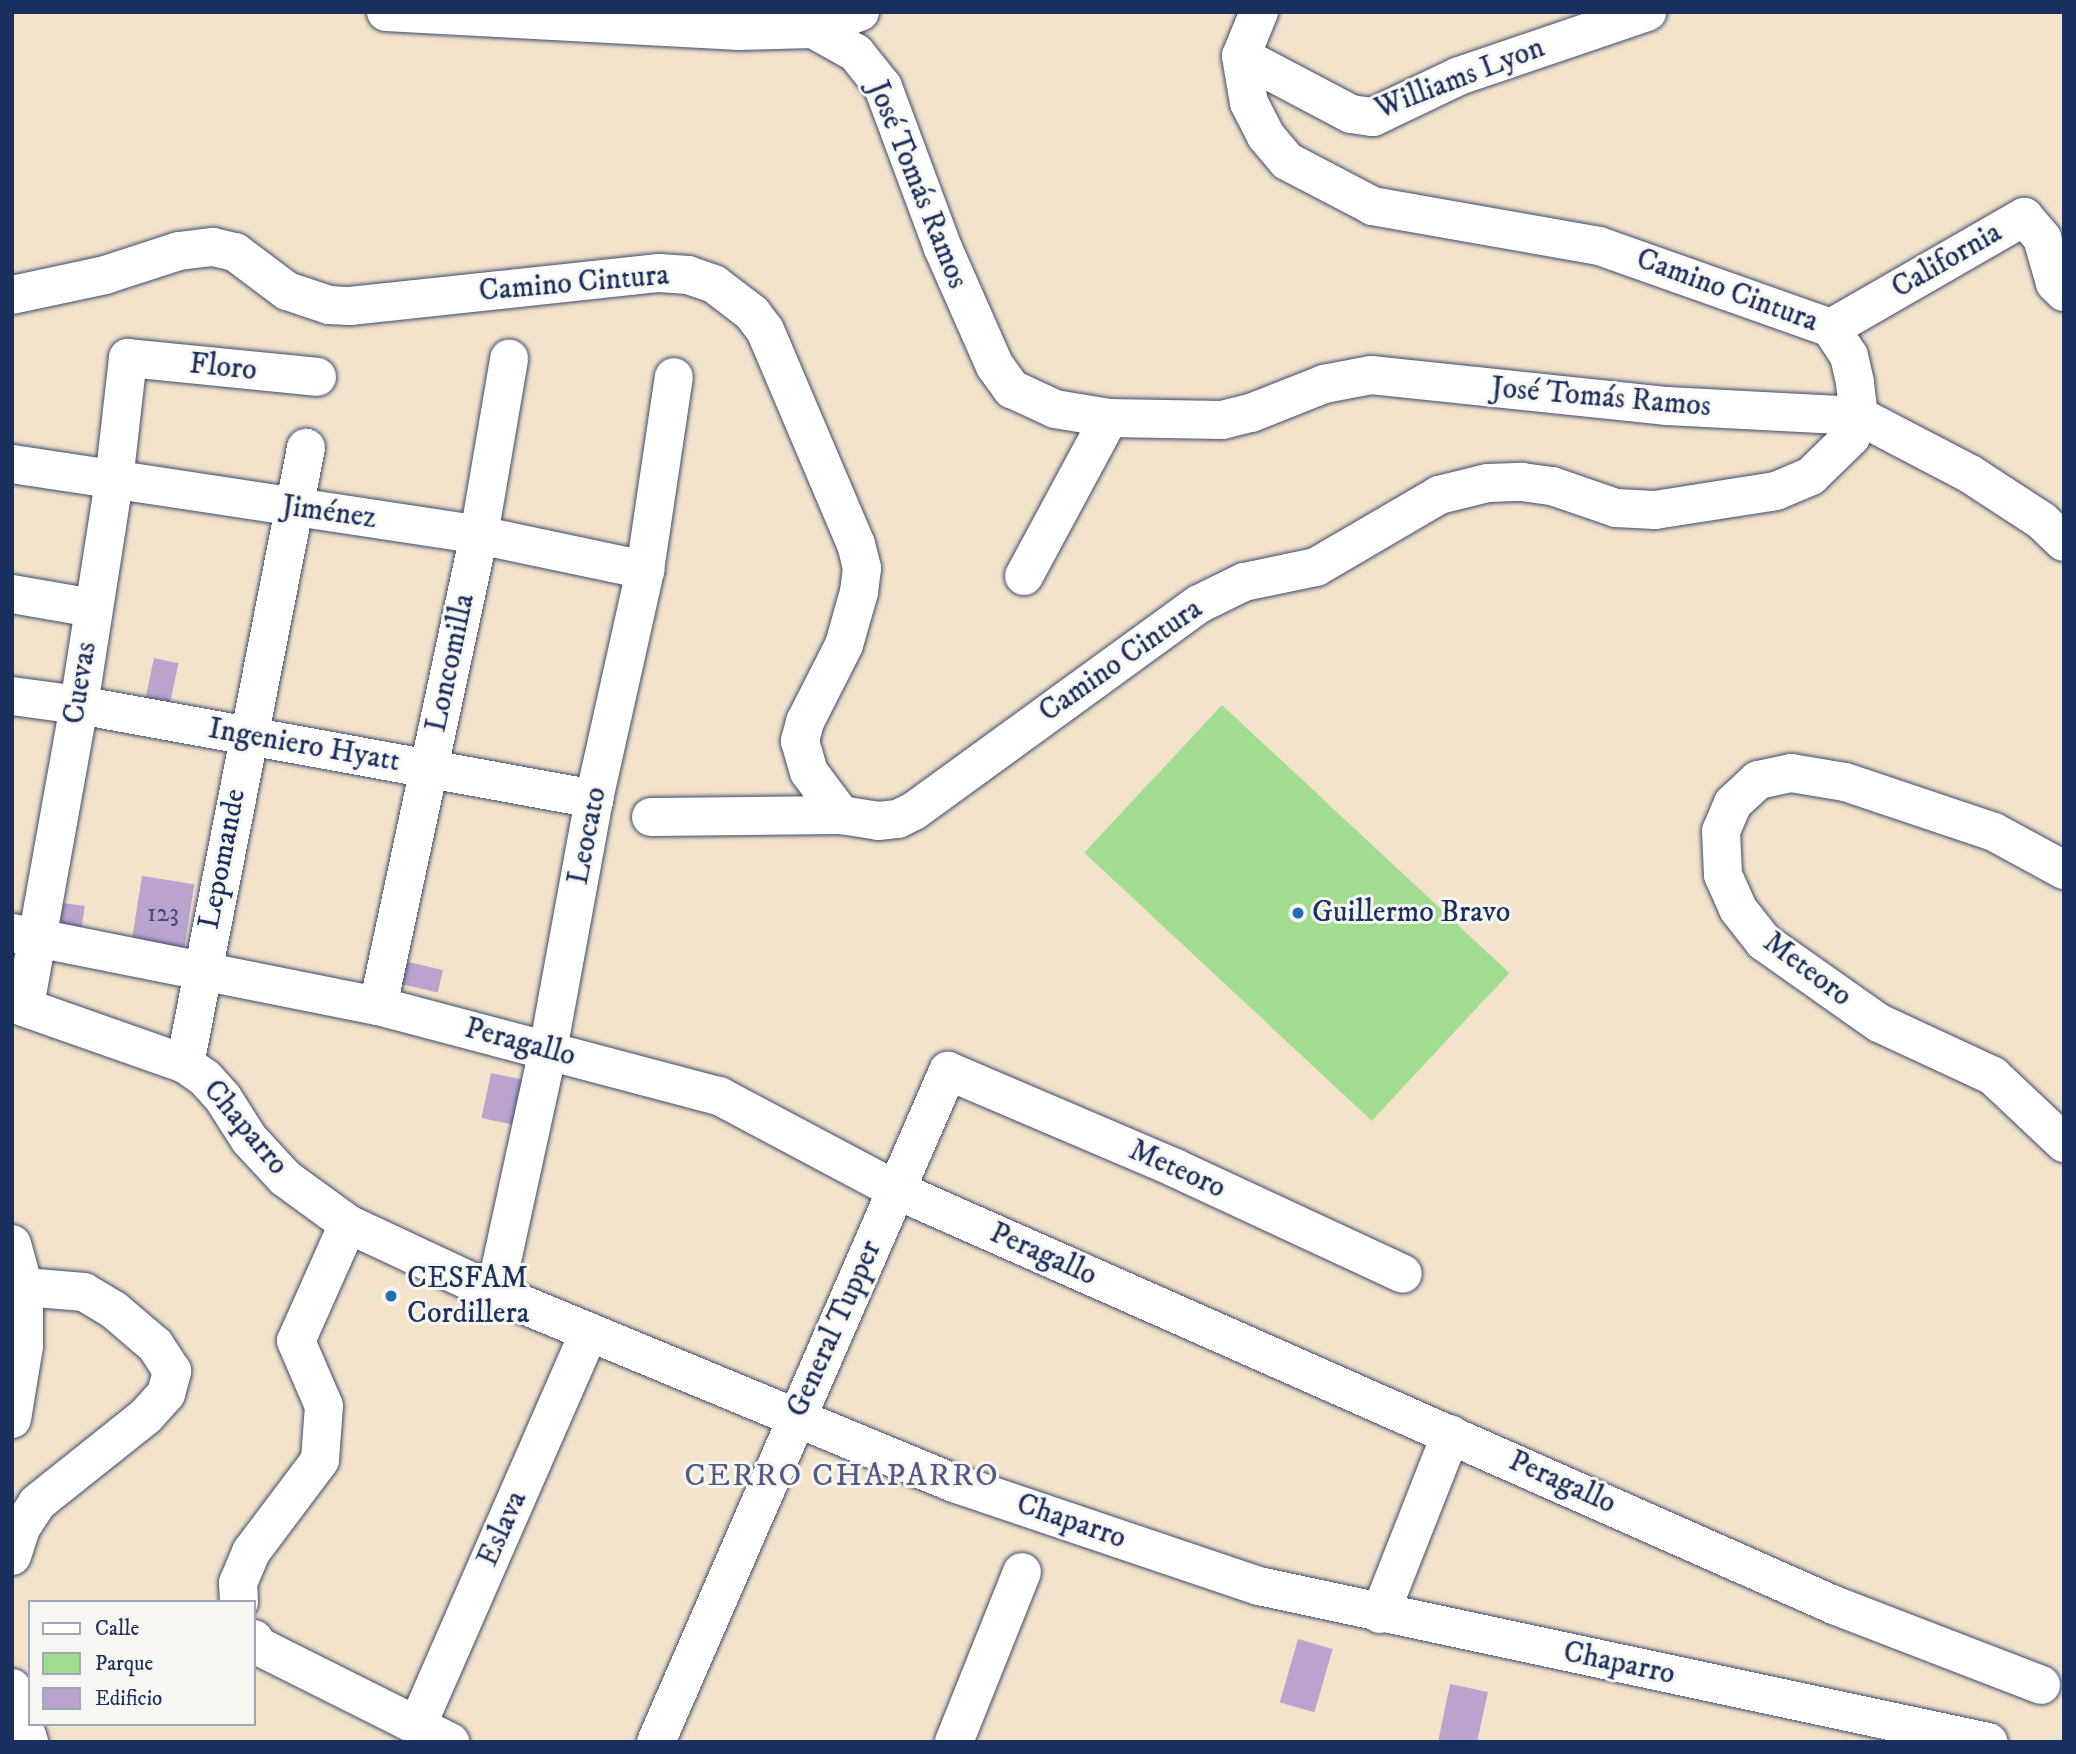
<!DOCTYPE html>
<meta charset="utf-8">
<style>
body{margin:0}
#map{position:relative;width:2076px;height:1754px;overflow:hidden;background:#f4e3cb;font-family:"IM FELL DW Pica",serif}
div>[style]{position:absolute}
.green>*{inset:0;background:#a2dc90;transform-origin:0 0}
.building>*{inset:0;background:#baa4ce;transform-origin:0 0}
.roads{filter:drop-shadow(0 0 2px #3c4a6e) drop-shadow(0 0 2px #3c4a6e)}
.minor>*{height:38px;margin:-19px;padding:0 19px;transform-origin:19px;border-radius:19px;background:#fff}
.major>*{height:38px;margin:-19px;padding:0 19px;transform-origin:19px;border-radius:19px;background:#fff}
.dots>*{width:19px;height:19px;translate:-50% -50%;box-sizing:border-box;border:4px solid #f6f6f2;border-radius:50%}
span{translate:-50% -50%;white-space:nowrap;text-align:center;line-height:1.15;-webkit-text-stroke:6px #f6f6f2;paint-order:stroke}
.number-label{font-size:26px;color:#434c7a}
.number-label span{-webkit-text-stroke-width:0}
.street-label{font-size:30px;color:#1b2f5e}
.poi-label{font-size:30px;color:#1b2f5e}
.left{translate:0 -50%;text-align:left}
.neighbourhood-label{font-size:32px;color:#535885;letter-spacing:2px}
.frame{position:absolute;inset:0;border:14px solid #1b2f5e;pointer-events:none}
.legend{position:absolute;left:28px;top:1600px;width:228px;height:126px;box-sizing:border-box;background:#f6f6f2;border:2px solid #9ea6b7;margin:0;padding:9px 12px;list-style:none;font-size:21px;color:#1b2f5e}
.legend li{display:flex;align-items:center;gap:14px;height:35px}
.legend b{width:35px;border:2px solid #9ea6b7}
</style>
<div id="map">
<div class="green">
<div style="left:1222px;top:705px;width:393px;height:202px;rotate:43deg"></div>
</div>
<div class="building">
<div style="left:154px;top:658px;width:25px;height:57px;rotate:12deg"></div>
<div style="left:142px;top:876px;width:53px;height:68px;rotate:9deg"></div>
<div style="left:63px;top:903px;width:22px;height:28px;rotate:8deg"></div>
<div style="left:404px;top:961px;width:40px;height:23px;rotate:13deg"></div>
<div style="left:491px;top:1073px;width:33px;height:46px;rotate:12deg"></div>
<div style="left:1298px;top:1639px;width:36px;height:66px;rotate:16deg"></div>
<div style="clip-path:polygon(1450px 1684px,1488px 1692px,1477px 1742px,1438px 1742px)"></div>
</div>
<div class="roads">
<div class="minor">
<div style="left:386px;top:12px;width:354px;rotate:3.1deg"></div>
<div style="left:739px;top:31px;width:74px;rotate:-1.5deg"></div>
<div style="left:813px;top:29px;width:49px;rotate:29.2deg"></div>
<div style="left:856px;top:53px;width:43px;rotate:51.5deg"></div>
<div style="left:883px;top:87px;width:170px;rotate:69.6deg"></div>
<div style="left:942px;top:246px;width:131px;rotate:66.2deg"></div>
<div style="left:995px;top:366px;width:29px;rotate:54deg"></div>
<div style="left:1012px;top:389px;width:47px;rotate:24.9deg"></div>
<div style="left:1055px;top:409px;width:55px;rotate:9.5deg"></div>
<div style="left:1109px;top:418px;width:113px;rotate:1deg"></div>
<div style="left:1222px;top:420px;width:30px;rotate:-14deg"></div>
<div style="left:1251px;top:413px;width:79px;rotate:-21.7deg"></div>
<div style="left:1324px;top:384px;width:48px;rotate:-10.8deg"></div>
<div style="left:1371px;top:375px;width:298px;rotate:6deg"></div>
<div style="left:1667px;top:406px;width:192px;rotate:3deg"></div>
<div style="left:1859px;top:416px;width:125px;rotate:27.6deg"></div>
<div style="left:1970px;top:474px;width:86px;rotate:33.1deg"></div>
<div style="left:2042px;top:521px;width:30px;rotate:44deg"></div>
<div style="left:813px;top:29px;width:50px;rotate:-19.9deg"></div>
<div style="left:1241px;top:56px;width:124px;rotate:27.8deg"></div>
<div style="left:1351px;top:114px;width:22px;rotate:8deg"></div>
<div style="left:1373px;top:117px;width:95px;rotate:-25.5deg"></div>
<div style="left:1459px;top:76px;width:199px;rotate:-18.8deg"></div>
<div style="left:1831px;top:328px;width:223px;rotate:-29.9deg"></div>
<div style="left:2024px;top:217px;width:28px;rotate:49deg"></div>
<div style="left:2042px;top:238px;width:47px;rotate:73.9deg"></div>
<div style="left:2055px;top:283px;width:13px;rotate:45deg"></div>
<div style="left:12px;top:464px;width:472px;rotate:8.6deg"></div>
<div style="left:479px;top:535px;width:170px;rotate:11.9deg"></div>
<div style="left:1024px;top:576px;width:179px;rotate:-61.7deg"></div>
<div style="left:12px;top:594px;width:82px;rotate:9.8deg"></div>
<div style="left:12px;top:696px;width:68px;rotate:7.7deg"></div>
<div style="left:79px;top:705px;width:524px;rotate:10.34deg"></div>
<div style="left:651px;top:817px;width:190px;rotate:-0.6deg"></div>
<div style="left:2064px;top:870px;width:80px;rotate:-151.5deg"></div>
<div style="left:1994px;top:832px;width:157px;rotate:-161.4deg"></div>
<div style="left:1845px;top:782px;width:55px;rotate:-170.5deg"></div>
<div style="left:1791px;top:773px;width:34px;rotate:168deg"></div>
<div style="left:1758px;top:780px;width:34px;rotate:137deg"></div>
<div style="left:1733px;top:803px;width:30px;rotate:113deg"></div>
<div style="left:1721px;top:831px;width:44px;rotate:87.4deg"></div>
<div style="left:1723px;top:875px;width:37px;rotate:66deg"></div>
<div style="left:1738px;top:909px;width:42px;rotate:51.8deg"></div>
<div style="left:1764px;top:942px;width:141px;rotate:35.2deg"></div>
<div style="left:1879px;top:1023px;width:126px;rotate:24.9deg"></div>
<div style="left:1993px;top:1076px;width:98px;rotate:43.3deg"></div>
<div style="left:12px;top:933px;width:373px;rotate:11.3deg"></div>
<div style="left:378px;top:1006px;width:353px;rotate:14.8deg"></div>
<div style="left:719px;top:1096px;width:200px;rotate:28deg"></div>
<div style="left:896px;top:1190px;width:1026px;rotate:23.87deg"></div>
<div style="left:1834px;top:1605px;width:222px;rotate:21.1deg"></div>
<div style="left:12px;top:1003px;width:183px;rotate:19.4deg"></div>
<div style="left:185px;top:1064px;width:24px;rotate:35deg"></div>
<div style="left:205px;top:1078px;width:27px;rotate:48deg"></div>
<div style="left:223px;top:1098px;width:49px;rotate:57.6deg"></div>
<div style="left:249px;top:1139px;width:53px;rotate:47.3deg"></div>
<div style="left:285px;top:1178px;width:78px;rotate:36.1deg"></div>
<div style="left:348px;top:1224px;width:162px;rotate:25.1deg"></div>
<div style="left:495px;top:1293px;width:500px;rotate:22.5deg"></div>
<div style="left:957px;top:1484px;width:319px;rotate:18.7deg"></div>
<div style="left:1259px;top:1586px;width:746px;rotate:12.08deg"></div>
<div style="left:25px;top:1006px;width:306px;rotate:-79.8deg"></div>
<div style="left:79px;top:705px;width:227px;rotate:-81.1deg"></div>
<div style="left:114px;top:481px;width:124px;rotate:-83.5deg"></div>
<div style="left:128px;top:358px;width:190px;rotate:5.7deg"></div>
<div style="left:378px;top:1006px;width:482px;rotate:-77.9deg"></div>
<div style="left:479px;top:535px;width:179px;rotate:-80.3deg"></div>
<div style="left:185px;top:1064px;width:628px;rotate:-78.89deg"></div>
<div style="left:495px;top:1293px;width:249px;rotate:-77.7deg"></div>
<div style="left:548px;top:1050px;width:255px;rotate:-79.6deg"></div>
<div style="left:594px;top:799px;width:235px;rotate:-77.4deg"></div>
<div style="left:645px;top:570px;width:195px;rotate:-81.5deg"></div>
<div style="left:12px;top:1556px;width:29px;rotate:-72deg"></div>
<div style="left:21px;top:1528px;width:30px;rotate:-57deg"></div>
<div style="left:37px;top:1503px;width:139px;rotate:-38.6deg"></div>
<div style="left:146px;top:1416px;width:30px;rotate:-48deg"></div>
<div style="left:166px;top:1394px;width:24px;rotate:-75deg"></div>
<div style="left:172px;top:1371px;width:31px;rotate:-123deg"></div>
<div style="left:155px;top:1345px;width:54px;rotate:-139.5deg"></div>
<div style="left:114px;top:1310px;width:35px;rotate:-149deg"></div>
<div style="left:84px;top:1292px;width:60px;rotate:-175.2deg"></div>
<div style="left:239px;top:1602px;width:19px;rotate:-93deg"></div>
<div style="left:238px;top:1583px;width:34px;rotate:-67deg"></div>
<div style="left:251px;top:1552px;width:115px;rotate:-53.1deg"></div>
<div style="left:320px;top:1460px;width:54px;rotate:-85.8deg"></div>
<div style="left:324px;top:1406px;width:71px;rotate:-113.3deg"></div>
<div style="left:296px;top:1341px;width:128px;rotate:-66deg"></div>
<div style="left:1380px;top:1614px;width:193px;rotate:-68.5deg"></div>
<div style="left:254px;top:1639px;width:8px;rotate:60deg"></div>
<div style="left:258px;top:1646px;width:215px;rotate:26.6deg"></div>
<div style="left:12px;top:1688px;width:57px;rotate:72.5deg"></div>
<div style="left:417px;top:1726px;width:430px;rotate:-66.4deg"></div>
<div style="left:656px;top:1742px;width:732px;rotate:-66.48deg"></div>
<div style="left:948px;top:1071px;width:247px;rotate:23.1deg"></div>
<div style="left:1175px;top:1168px;width:251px;rotate:24.9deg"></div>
<div style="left:954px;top:1742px;width:183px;rotate:-68.2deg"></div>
</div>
<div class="major">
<div style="left:12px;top:295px;width:95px;rotate:-12.1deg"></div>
<div style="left:105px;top:275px;width:78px;rotate:-18deg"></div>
<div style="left:179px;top:251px;width:34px;rotate:-7deg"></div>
<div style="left:213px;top:247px;width:23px;rotate:13deg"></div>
<div style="left:235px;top:252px;width:65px;rotate:36.9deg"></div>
<div style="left:287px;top:291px;width:44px;rotate:18.4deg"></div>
<div style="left:329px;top:305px;width:21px;rotate:3deg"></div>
<div style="left:350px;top:306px;width:311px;rotate:-6.1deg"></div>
<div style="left:659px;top:273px;width:29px;rotate:4deg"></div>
<div style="left:688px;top:275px;width:28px;rotate:19deg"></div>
<div style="left:714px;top:284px;width:48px;rotate:37.3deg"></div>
<div style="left:752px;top:313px;width:21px;rotate:53deg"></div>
<div style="left:765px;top:330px;width:233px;rotate:67deg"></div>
<div style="left:856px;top:544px;width:25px;rotate:76deg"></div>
<div style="left:862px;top:568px;width:24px;rotate:97deg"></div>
<div style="left:859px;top:592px;width:55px;rotate:105.8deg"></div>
<div style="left:844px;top:645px;width:86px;rotate:116.9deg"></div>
<div style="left:805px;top:722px;width:20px;rotate:105deg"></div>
<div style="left:800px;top:741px;width:32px;rotate:74deg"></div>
<div style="left:809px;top:772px;width:54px;rotate:53.3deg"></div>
<div style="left:841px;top:815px;width:37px;rotate:9deg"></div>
<div style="left:878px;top:821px;width:20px;rotate:-6deg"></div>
<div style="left:898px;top:819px;width:18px;rotate:-27deg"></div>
<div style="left:914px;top:811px;width:352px;rotate:-36deg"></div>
<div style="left:1199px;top:604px;width:50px;rotate:-26.1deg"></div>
<div style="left:1244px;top:582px;width:74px;rotate:-11.8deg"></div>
<div style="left:1316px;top:567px;width:143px;rotate:-30.3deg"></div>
<div style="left:1439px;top:495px;width:50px;rotate:-13.8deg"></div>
<div style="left:1488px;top:483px;width:34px;rotate:-2deg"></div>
<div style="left:1522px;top:482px;width:30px;rotate:8deg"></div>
<div style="left:1552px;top:486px;width:68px;rotate:19deg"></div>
<div style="left:1616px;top:508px;width:39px;rotate:3deg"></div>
<div style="left:1655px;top:510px;width:122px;rotate:-8.9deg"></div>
<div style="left:1776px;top:491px;width:38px;rotate:-23deg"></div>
<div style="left:1811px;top:476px;width:56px;rotate:-44.3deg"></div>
<div style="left:1851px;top:437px;width:22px;rotate:-69deg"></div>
<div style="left:1859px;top:416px;width:34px;rotate:-97deg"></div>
<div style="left:1855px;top:382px;width:27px;rotate:-103deg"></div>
<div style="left:1849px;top:356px;width:33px;rotate:-123deg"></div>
<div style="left:1831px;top:328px;width:246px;rotate:-160.5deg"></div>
<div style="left:1599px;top:246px;width:230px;rotate:-170deg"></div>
<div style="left:1373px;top:206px;width:97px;rotate:-152.4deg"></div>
<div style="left:1287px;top:161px;width:33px;rotate:-130deg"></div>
<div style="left:1266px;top:136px;width:37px;rotate:-117deg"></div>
<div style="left:1249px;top:103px;width:48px;rotate:-99.7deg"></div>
<div style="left:1241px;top:56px;width:48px;rotate:-67.8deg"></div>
<div style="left:12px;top:1244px;width:45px;rotate:74.4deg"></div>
<div style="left:24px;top:1287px;width:59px;rotate:90deg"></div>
<div style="left:24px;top:1346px;width:74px;rotate:99.3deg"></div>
</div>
</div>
<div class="dots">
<div style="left:1298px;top:913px;background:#1f6fb2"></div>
<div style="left:391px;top:1296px;background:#1f6fb2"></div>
</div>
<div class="number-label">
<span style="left:163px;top:914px">123</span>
</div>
<div class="street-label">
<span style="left:1460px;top:79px;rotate:-21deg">Williams Lyon</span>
<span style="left:917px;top:185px;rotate:68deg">José Tomás Ramos</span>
<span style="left:1947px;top:261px;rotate:-30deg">California</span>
<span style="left:574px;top:284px;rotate:-5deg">Camino Cintura</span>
<span style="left:1727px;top:291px;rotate:20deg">Camino Cintura</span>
<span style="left:223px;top:368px;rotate:6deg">Floro</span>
<span style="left:1601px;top:398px;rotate:5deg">José Tomás Ramos</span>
<span style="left:329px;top:513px;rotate:8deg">Jiménez</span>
<span style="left:1121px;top:661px;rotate:-35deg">Camino Cintura</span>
<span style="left:451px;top:663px;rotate:-78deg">Loncomilla</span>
<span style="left:81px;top:683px;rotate:-81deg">Cuevas</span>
<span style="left:304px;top:746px;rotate:10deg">Ingeniero Hyatt</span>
<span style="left:588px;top:836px;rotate:-79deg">Leocato</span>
<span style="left:223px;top:859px;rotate:-79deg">Lepomande</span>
<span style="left:1807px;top:970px;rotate:37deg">Meteoro</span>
<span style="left:520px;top:1043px;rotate:15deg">Peragallo</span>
<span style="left:245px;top:1128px;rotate:50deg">Chaparro</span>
<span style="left:1177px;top:1170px;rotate:24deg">Meteoro</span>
<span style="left:1043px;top:1255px;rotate:24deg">Peragallo</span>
<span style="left:835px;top:1329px;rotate:-66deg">General Tupper</span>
<span style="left:1562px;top:1483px;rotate:24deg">Peragallo</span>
<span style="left:1071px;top:1522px;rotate:19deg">Chaparro</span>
<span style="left:503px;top:1529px;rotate:-66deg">Eslava</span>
<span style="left:1619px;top:1664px;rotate:12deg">Chaparro</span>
</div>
<div class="poi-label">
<span class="left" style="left:1312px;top:913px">Guillermo Bravo</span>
<span class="left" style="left:407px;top:1296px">CESFAM<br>Cordillera</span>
</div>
<div class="neighbourhood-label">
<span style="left:842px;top:1476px">CERRO CHAPARRO</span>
</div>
<div class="frame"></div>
<ul class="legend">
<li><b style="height:9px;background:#fff"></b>Calle</li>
<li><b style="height:19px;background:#a2dc90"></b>Parque</li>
<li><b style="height:19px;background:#baa4ce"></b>Edificio</li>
</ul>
</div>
